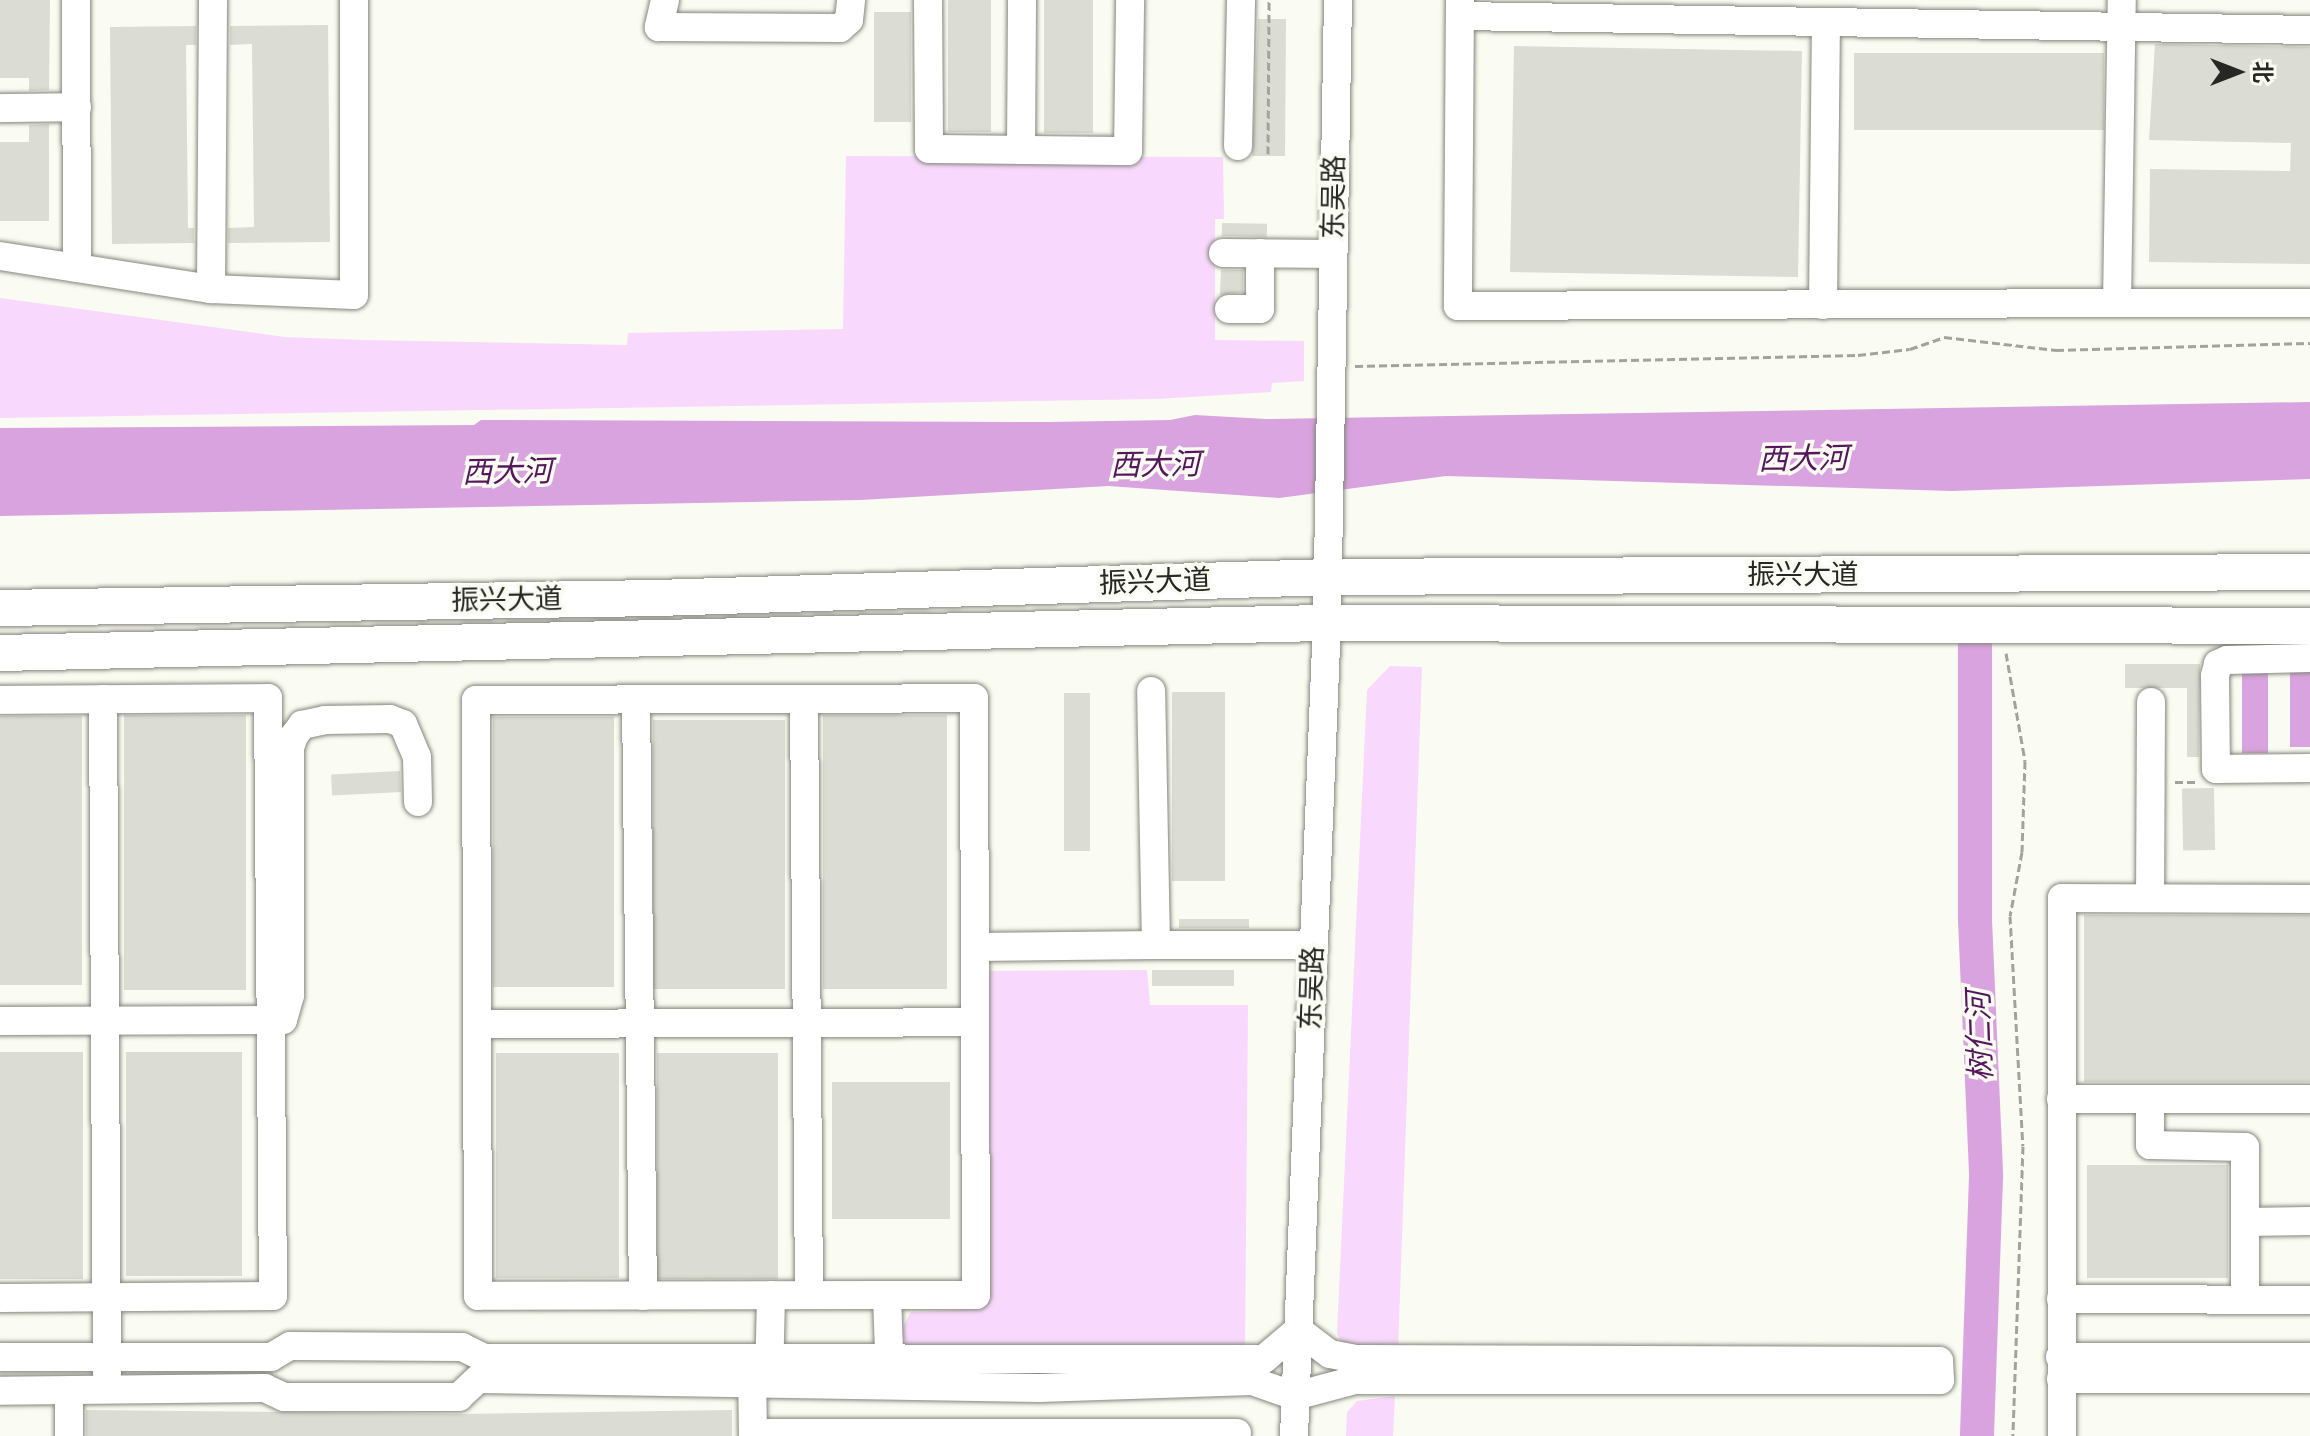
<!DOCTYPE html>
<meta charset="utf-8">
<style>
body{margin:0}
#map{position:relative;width:2310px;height:1436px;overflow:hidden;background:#fafbf2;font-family:"Zilla Slab","Noto Sans SC",serif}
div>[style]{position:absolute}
.green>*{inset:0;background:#f8d8fc}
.water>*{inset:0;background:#d8a3de;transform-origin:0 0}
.river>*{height:34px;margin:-17px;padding:0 17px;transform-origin:17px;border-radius:17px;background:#d8a3de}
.building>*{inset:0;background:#dbdcd3;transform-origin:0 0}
.path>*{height:3px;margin-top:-1.5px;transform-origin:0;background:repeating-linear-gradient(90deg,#a2a39c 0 8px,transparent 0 12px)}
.roads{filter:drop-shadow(0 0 2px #85867e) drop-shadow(0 0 2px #85867e)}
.minor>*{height:28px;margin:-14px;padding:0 14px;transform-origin:14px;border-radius:14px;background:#fff}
.major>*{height:36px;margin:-18px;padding:0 18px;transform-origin:18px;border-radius:18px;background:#fff}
span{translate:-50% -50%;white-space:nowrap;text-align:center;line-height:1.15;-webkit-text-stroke:7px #fafbf2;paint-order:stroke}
.street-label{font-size:28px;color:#272824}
.water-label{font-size:30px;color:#55165d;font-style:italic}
.north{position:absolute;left:2198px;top:32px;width:80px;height:80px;-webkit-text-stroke:6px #fafbf2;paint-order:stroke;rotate:90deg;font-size:22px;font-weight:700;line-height:32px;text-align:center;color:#272824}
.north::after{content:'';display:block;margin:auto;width:28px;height:36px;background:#272824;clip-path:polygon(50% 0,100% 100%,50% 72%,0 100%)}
</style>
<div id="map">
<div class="green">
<div style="clip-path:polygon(846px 156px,1223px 157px,1224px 219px,1215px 219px,1215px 340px,1304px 341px,1304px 381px,1272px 383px,1271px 392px,1157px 399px,0 418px,0 298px,285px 337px,363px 340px,627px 345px,628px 333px,843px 329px)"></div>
<div style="clip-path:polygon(1390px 666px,1422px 667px,1398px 1351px,1343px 1346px,1337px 1333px,1367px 690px)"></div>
<div style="clip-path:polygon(1147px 970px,1150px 1005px,1248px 1005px,1245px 1350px,924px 1354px,906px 1344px,901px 1330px,911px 1312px,983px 1309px,983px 971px)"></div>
<div style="clip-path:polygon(1395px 1396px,1393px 1436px,1346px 1436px,1347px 1412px,1357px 1401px)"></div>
</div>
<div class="water">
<div style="clip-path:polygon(2310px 402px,2310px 479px,1952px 491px,1446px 476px,1279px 498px,1108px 486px,860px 500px,0 516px,0 428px,474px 425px,481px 420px,1049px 422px,1170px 420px,1195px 415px,1266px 419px)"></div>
<div style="left:2310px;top:664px;width:83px;height:20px;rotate:90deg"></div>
<div style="left:2242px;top:665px;width:26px;height:88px"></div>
</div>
<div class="river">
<div style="left:1975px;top:636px;width:284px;rotate:90deg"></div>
<div style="left:1975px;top:920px;width:257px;rotate:87.5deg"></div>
<div style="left:1986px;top:1177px;width:259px;rotate:92deg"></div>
</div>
<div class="building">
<div style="clip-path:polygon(0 0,50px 0,49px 90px,29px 91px,29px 78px,0 78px)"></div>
<div style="left:948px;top:0;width:43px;height:132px"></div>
<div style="left:1044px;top:0;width:49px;height:133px"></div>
<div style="left:874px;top:12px;width:37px;height:110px"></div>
<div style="clip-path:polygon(1258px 19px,1286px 19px,1285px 156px,1252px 156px)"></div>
<div style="clip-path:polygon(328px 25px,330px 242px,228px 243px,228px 228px,254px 227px,252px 44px,230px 45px,230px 26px)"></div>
<div style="clip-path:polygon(196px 26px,196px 45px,186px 45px,188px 228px,194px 228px,194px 243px,112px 244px,110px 27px)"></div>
<div style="clip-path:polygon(2155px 44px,2310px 47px,2310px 264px,2149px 262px,2150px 169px,2290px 171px,2291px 143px,2149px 140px)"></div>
<div style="left:1514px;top:46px;width:288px;height:226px;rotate:1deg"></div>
<div style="left:1854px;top:53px;width:250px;height:77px"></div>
<div style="clip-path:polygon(49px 124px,49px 221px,0 221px,0 142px,29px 142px,29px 125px)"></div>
<div style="left:1222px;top:223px;width:45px;height:13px;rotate:1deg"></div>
<div style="clip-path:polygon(1243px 270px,1243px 292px,1220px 295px,1221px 270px)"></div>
<div style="clip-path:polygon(2125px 664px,2200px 664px,2199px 757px,2187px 757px,2187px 688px,2125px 688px)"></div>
<div style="left:1225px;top:692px;width:189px;height:53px;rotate:90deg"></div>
<div style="left:1064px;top:693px;width:26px;height:158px"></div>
<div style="left:246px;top:715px;width:275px;height:122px;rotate:90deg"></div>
<div style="left:947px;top:715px;width:274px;height:124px;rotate:90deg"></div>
<div style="left:82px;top:716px;width:269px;height:82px;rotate:90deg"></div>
<div style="left:493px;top:717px;width:121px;height:270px"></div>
<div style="left:653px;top:720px;width:132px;height:269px"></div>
<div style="left:400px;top:771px;width:21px;height:69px;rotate:87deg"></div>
<div style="left:2214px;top:788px;width:62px;height:32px;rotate:89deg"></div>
<div style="left:2084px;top:915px;width:226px;height:167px"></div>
<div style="left:1249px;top:919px;width:9px;height:70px;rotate:90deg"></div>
<div style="left:1234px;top:970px;width:16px;height:82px;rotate:90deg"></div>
<div style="left:0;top:1052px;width:83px;height:227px"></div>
<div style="left:126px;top:1052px;width:116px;height:224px"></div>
<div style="left:496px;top:1053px;width:123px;height:225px"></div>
<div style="left:657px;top:1053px;width:121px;height:226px"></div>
<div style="left:832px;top:1082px;width:118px;height:137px"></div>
<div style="left:2087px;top:1165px;width:141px;height:113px"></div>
<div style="clip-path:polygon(86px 1410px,459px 1414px,732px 1410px,732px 1436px,86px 1436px)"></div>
</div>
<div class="path">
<div style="left:1268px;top:154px;width:154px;rotate:-89.6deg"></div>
<div style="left:1355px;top:366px;width:503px;rotate:-1.25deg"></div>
<div style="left:1858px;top:355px;width:52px;rotate:-6.6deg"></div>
<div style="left:1910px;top:349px;width:36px;rotate:-19deg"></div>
<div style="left:1944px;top:337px;width:113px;rotate:6.6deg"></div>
<div style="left:2056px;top:350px;width:254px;rotate:-1.6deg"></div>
<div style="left:2006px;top:653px;width:110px;rotate:80deg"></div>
<div style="left:2025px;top:761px;width:91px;rotate:91.9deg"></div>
<div style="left:2022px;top:852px;width:65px;rotate:100.6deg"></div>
<div style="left:2010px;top:916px;width:230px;rotate:86.8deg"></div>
<div style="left:2023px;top:1146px;width:290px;rotate:92deg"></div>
<div style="left:2175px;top:782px;width:24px"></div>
</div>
<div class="roads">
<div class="minor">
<div style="left:76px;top:0;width:268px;rotate:89.8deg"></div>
<div style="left:665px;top:0;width:28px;rotate:103deg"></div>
<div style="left:659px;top:27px;width:181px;rotate:0.3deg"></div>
<div style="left:840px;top:28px;width:12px;rotate:-42deg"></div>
<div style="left:849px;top:20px;width:20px;rotate:-84deg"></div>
<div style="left:928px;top:0;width:149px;rotate:89.6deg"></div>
<div style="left:929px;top:149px;width:199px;rotate:0.6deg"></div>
<div style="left:1128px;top:151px;width:151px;rotate:-89.2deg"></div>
<div style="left:1460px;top:0;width:306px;rotate:90.4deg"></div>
<div style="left:1458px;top:306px;width:659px;rotate:-0.26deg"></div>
<div style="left:2117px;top:303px;width:303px;rotate:-89.1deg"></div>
<div style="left:1460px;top:16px;width:850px;rotate:0.94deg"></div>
<div style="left:0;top:108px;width:77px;rotate:-0.7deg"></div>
<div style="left:1238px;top:146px;width:146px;rotate:-88.8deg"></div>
<div style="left:1021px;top:150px;width:150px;rotate:-89.6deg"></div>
<div style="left:1223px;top:253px;width:110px;rotate:0.5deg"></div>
<div style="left:0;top:256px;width:214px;rotate:8.9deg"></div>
<div style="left:211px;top:289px;width:143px;rotate:2.4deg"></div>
<div style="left:354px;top:295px;width:295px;rotate:-90deg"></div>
<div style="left:211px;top:289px;width:289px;rotate:-89.6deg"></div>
<div style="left:2117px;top:303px;width:193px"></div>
<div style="left:1823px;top:305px;width:283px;rotate:-89.4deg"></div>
<div style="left:1229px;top:309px;width:31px"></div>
<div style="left:1260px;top:309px;width:56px;rotate:-90deg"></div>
<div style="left:2310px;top:658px;width:83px;rotate:178.6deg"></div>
<div style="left:2227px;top:660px;width:10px;rotate:156deg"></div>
<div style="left:2218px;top:664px;width:12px;rotate:104deg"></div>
<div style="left:2215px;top:676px;width:93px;rotate:89.4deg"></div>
<div style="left:2216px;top:769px;width:94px;rotate:-0.6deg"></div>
<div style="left:103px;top:699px;width:674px;rotate:89.66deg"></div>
<div style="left:636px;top:699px;width:597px;rotate:89.33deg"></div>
<div style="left:804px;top:699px;width:596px;rotate:89.52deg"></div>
<div style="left:0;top:700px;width:268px;rotate:-0.4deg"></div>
<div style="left:268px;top:698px;width:598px;rotate:89.52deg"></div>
<div style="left:273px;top:1296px;width:273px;rotate:179.6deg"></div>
<div style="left:2150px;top:898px;width:196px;rotate:-89.7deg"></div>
<div style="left:1156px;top:945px;width:157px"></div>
<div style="left:975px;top:947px;width:181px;rotate:-0.6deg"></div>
<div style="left:1156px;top:945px;width:254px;rotate:-91.1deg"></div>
<div style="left:0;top:1021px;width:283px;rotate:-0.2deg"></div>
<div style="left:283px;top:1020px;width:26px;rotate:-74deg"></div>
<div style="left:290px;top:995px;width:247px;rotate:-90deg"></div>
<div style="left:290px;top:748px;width:13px;rotate:-72deg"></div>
<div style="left:294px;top:736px;width:14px;rotate:-54deg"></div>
<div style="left:302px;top:725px;width:24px;rotate:-12deg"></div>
<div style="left:325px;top:720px;width:65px;rotate:-0.9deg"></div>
<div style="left:390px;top:719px;width:14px;rotate:21deg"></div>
<div style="left:403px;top:724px;width:36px;rotate:67deg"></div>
<div style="left:417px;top:757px;width:45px;rotate:88.7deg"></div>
<div style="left:477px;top:1024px;width:498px;rotate:-0.2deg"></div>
<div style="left:2061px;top:1099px;width:249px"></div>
<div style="left:2150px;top:1099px;width:46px;rotate:90deg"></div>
<div style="left:2150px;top:1145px;width:95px;rotate:1.2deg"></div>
<div style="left:2245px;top:1147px;width:153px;rotate:90deg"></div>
<div style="left:2245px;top:1222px;width:65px;rotate:-0.9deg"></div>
<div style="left:887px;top:1295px;width:409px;rotate:179.9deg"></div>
<div style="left:478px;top:1296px;width:596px;rotate:-90.19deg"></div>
<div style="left:476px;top:700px;width:498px;rotate:-0.2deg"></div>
<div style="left:974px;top:698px;width:597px;rotate:89.81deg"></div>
<div style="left:976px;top:1295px;width:89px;rotate:180deg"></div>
<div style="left:887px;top:1295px;width:85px;rotate:88deg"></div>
<div style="left:2061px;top:1299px;width:249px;rotate:0.2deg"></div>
<div style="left:0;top:1357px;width:271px"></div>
<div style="left:271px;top:1357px;width:22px;rotate:-30deg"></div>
<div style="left:290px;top:1346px;width:172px;rotate:0.3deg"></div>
<div style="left:462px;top:1347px;width:25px;rotate:26deg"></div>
<div style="left:485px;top:1358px;width:779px;rotate:0.07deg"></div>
<div style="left:1264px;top:1359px;width:45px;rotate:-40.5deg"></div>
<div style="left:1298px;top:1330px;width:40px;rotate:37deg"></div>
<div style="left:1330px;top:1354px;width:25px;rotate:11deg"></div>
<div style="left:1355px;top:1359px;width:584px;rotate:0.2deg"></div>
<div style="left:1939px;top:1361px;width:19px;rotate:87deg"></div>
<div style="left:1940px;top:1380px;width:585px;rotate:180deg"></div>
<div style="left:1355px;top:1380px;width:62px;rotate:165.1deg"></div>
<div style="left:1295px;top:1396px;width:46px;rotate:-160.8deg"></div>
<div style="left:1252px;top:1381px;width:213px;rotate:178.1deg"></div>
<div style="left:1039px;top:1388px;width:561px;rotate:-179.08deg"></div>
<div style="left:478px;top:1379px;width:26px;rotate:137deg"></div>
<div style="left:459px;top:1397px;width:175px;rotate:180deg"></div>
<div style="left:284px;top:1397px;width:21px;rotate:-155deg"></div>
<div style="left:265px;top:1388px;width:265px;rotate:179.4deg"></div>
<div style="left:2060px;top:1357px;width:250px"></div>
<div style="left:752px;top:1366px;width:70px;rotate:89.2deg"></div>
<div style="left:769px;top:1379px;width:84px;rotate:-88.6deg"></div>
<div style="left:2061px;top:1379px;width:249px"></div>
<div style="left:69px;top:1391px;width:45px;rotate:90deg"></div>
<div style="left:753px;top:1433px;width:484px"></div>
<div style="left:1294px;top:1436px;width:814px;rotate:-87.68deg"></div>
<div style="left:1327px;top:623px;width:623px;rotate:-88.99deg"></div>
<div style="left:2062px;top:1436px;width:538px;rotate:-90deg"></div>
<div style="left:2062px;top:898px;width:248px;rotate:0.2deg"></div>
</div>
<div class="major">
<div style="left:0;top:608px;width:657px;rotate:-0.87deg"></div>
<div style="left:657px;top:598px;width:671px;rotate:-1.79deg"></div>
<div style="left:1328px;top:577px;width:982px;rotate:-0.29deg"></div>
<div style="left:0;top:653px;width:1327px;rotate:-1.3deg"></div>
<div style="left:1327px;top:623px;width:983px;rotate:0.17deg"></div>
</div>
</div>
<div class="street-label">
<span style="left:1334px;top:197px;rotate:-89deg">东吴路</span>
<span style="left:1803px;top:575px">振兴大道</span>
<span style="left:1155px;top:582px;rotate:-2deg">振兴大道</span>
<span style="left:507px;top:600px;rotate:-1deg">振兴大道</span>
<span style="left:1312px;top:988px;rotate:-88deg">东吴路</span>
</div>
<div class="water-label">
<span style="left:1803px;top:459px;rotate:-1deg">西大河</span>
<span style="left:1155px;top:465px;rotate:-1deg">西大河</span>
<span style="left:507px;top:472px;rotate:-1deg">西大河</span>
<span style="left:1980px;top:1036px;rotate:-92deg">树仁河</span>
</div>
<div class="north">北</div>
</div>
